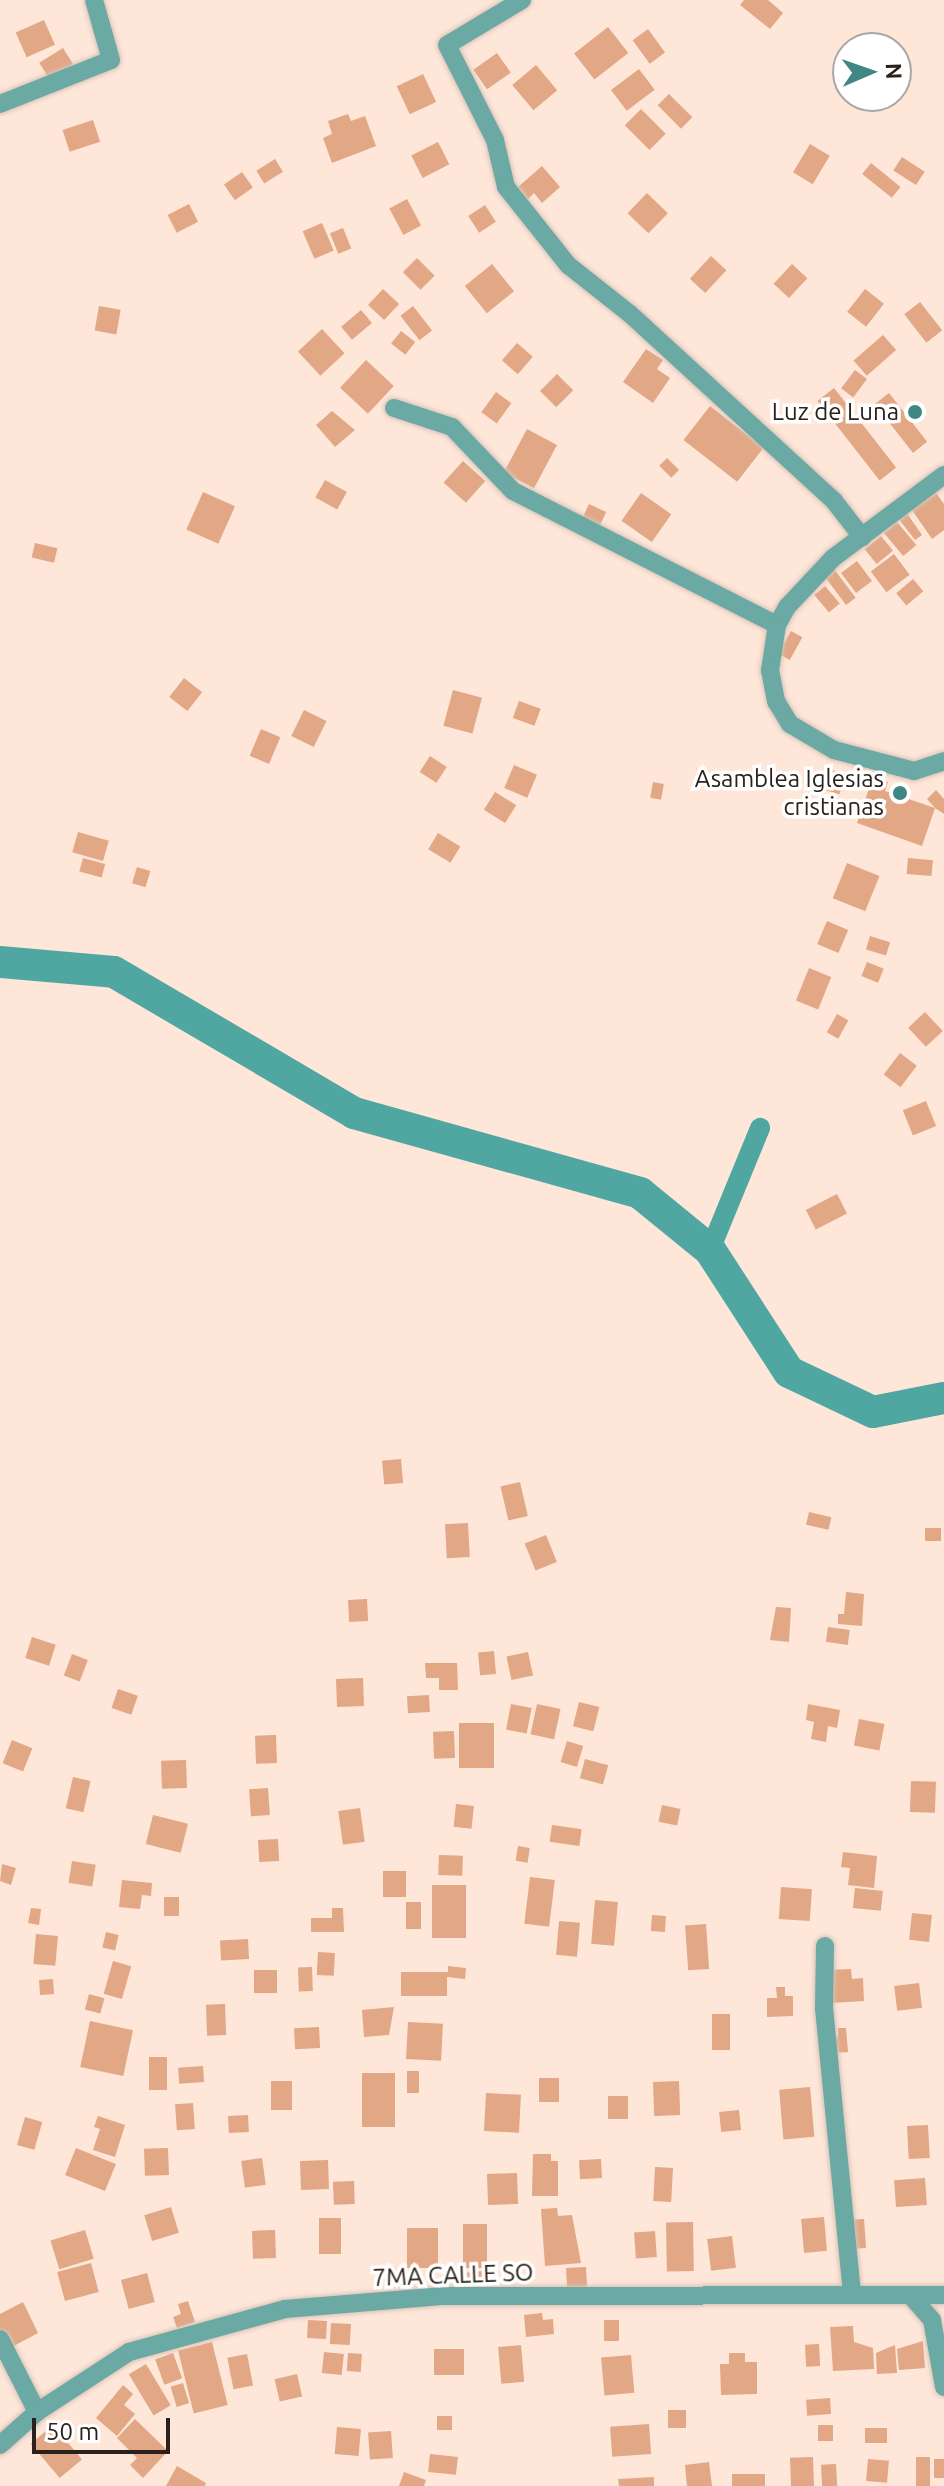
<!DOCTYPE html>
<style>
body{margin:0}
#map{position:relative;width:944px;height:2486px;overflow:hidden;background:#fee6d9;font-family:Ubuntu,sans-serif}
div>[style]{position:absolute}
.canal>*{height:20px;margin:-10px;padding:0 10px;transform-origin:10px;border-radius:10px;background:#50a7a2}
.river>*{height:32px;margin:-16px;padding:0 16px;transform-origin:16px;border-radius:16px;background:#50a7a2}
.building>*{inset:0;background:#e2a785;transform-origin:0 0}
.roads{filter:drop-shadow(0 0 2px #d8c3b7) drop-shadow(0 0 2px #d8c3b7)}
.minor>*{height:18px;margin:-9px;padding:0 9px;transform-origin:9px;border-radius:9px;background:#6aa9a4}
.dots>*{width:22px;height:22px;translate:-50% -50%;box-sizing:border-box;border:4px solid #fff;border-radius:50%}
span{translate:-50% -50%;white-space:nowrap;text-align:center;line-height:1.15;-webkit-text-stroke:7px #fff;paint-order:stroke}
.poi-label{font-size:24px;color:#2a211c}
.right{translate:-100% -50%;text-align:right}
.street-label{font-size:24px;color:#2a211c}
.north{position:absolute;left:832px;top:32px;width:80px;height:80px;box-sizing:border-box;background:#fff;border:2px solid #aaa6a4;border-radius:50%;rotate:88deg;font-size:22px;font-weight:700;line-height:32px;text-align:center;color:#2a211c}
.north::after{content:'';display:block;margin:auto;width:28px;height:36px;background:#3f8783;clip-path:polygon(50% 0,100% 100%,50% 72%,0 100%)}
.scale{position:absolute;left:32px;top:2418px;width:138px;height:36px;box-sizing:border-box;border:4px solid #2a211c;border-top:0;padding-left:10px;font-size:24px;line-height:28px;white-space:nowrap;color:#2a211c;-webkit-text-stroke:6px #fff;paint-order:stroke}
</style>
<div id="map">
<div class="canal">
<div style="left:710px;top:1250px;width:132px;rotate:-67.7deg"></div>
</div>
<div class="river">
<div style="left:0;top:962px;width:114px;rotate:5deg"></div>
<div style="left:114px;top:972px;width:278px;rotate:30.4deg"></div>
<div style="left:354px;top:1113px;width:297px;rotate:15.6deg"></div>
<div style="left:640px;top:1193px;width:90px;rotate:39.2deg"></div>
<div style="left:710px;top:1250px;width:145px;rotate:57.1deg"></div>
<div style="left:789px;top:1372px;width:93px;rotate:25.5deg"></div>
<div style="left:873px;top:1412px;width:72px;rotate:-11.2deg"></div>
</div>
<div class="building">
<div style="clip-path:polygon(744px 0,768px 0,783px 13px,770px 29px,740px 5px)"></div>
<div style="left:44px;top:20px;width:27px;height:31px;rotate:66deg"></div>
<div style="left:608px;top:27px;width:33px;height:43px;rotate:52deg"></div>
<div style="left:648px;top:29px;width:29px;height:19px;rotate:54deg"></div>
<div style="left:63px;top:48px;width:19px;height:28px;rotate:58deg"></div>
<div style="left:497px;top:53px;width:24px;height:29px;rotate:55deg"></div>
<div style="left:536px;top:65px;width:33px;height:31px;rotate:50deg"></div>
<div style="left:639px;top:69px;width:26px;height:35px;rotate:53deg"></div>
<div style="left:423px;top:74px;width:31px;height:29px;rotate:65deg"></div>
<div style="left:669px;top:94px;width:33px;height:16px;rotate:45deg"></div>
<div style="left:641px;top:109px;width:35px;height:23px;rotate:45deg"></div>
<div style="clip-path:polygon(348px 114px,351px 121px,365px 116px,376px 146px,332px 163px,323px 138px,332px 134px,328px 121px)"></div>
<div style="left:93px;top:120px;width:23px;height:32px;rotate:72deg"></div>
<div style="left:438px;top:142px;width:25px;height:30px;rotate:63deg"></div>
<div style="left:810px;top:144px;width:23px;height:33px;rotate:31deg"></div>
<div style="left:902px;top:157px;width:27px;height:16px;rotate:33deg"></div>
<div style="left:275px;top:159px;width:15px;height:22px;rotate:58deg"></div>
<div style="left:871px;top:163px;width:38px;height:14px;rotate:39deg"></div>
<div style="clip-path:polygon(542px 166px,560px 187px,542px 203px,534px 193px,528px 199px,518px 187px)"></div>
<div style="left:242px;top:172px;width:19px;height:22px;rotate:55deg"></div>
<div style="left:647px;top:193px;width:29px;height:28px;rotate:44deg"></div>
<div style="left:407px;top:199px;width:30px;height:20px;rotate:62deg"></div>
<div style="left:189px;top:204px;width:20px;height:24px;rotate:63deg"></div>
<div style="left:485px;top:205px;width:20px;height:20px;rotate:57deg"></div>
<div style="left:322px;top:223px;width:30px;height:21px;rotate:67deg"></div>
<div style="left:343px;top:228px;width:22px;height:14px;rotate:68deg"></div>
<div style="left:711px;top:256px;width:21px;height:31px;rotate:43deg"></div>
<div style="left:417px;top:258px;width:25px;height:20px;rotate:45deg"></div>
<div style="left:492px;top:264px;width:35px;height:35px;rotate:51deg"></div>
<div style="left:792px;top:264px;width:21px;height:27px;rotate:43deg"></div>
<div style="left:383px;top:289px;width:22px;height:22px;rotate:43deg"></div>
<div style="left:865px;top:289px;width:24px;height:29px;rotate:38deg"></div>
<div style="left:920px;top:302px;width:36px;height:20px;rotate:52deg"></div>
<div style="left:99px;top:306px;width:22px;height:25px;rotate:10deg"></div>
<div style="left:413px;top:306px;width:31px;height:16px;rotate:52deg"></div>
<div style="left:361px;top:310px;width:17px;height:26px;rotate:50deg"></div>
<div style="left:322px;top:329px;width:33px;height:33px;rotate:47deg"></div>
<div style="left:401px;top:331px;width:18px;height:16px;rotate:38deg"></div>
<div style="left:883px;top:335px;width:20px;height:39px;rotate:49deg"></div>
<div style="left:517px;top:343px;width:21px;height:23px;rotate:41deg"></div>
<div style="clip-path:polygon(646px 349px,663px 360px,657px 369px,670px 378px,653px 403px,623px 382px)"></div>
<div style="left:366px;top:360px;width:38px;height:38px;rotate:43deg"></div>
<div style="left:855px;top:370px;width:15px;height:23px;rotate:37deg"></div>
<div style="left:557px;top:374px;width:23px;height:24px;rotate:45deg"></div>
<div style="left:834px;top:388px;width:101px;height:21px;rotate:52deg"></div>
<div style="left:496px;top:392px;width:19px;height:25px;rotate:36deg"></div>
<div style="left:889px;top:393px;width:62px;height:18px;rotate:52deg"></div>
<div style="left:710px;top:406px;width:68px;height:43px;rotate:38deg"></div>
<div style="clip-path:polygon(332px 411px,355px 430px,335px 447px,316px 425px)"></div>
<div style="left:527px;top:429px;width:34px;height:49px;rotate:28deg"></div>
<div style="left:667px;top:458px;width:17px;height:11px;rotate:45deg"></div>
<div style="left:463px;top:461px;width:30px;height:29px;rotate:42deg"></div>
<div style="left:325px;top:480px;width:25px;height:20px;rotate:29deg"></div>
<div style="left:203px;top:492px;width:35px;height:41px;rotate:24deg"></div>
<div style="left:641px;top:493px;width:37px;height:34px;rotate:35deg"></div>
<div style="clip-path:polygon(936px 493px,944px 504px,944px 530px,932px 539px,912px 510px)"></div>
<div style="left:589px;top:504px;width:19px;height:17px;rotate:25deg"></div>
<div style="clip-path:polygon(906px 512px,922px 535px,915px 540px,898px 518px)"></div>
<div style="left:897px;top:522px;width:30px;height:17px;rotate:50deg"></div>
<div style="left:881px;top:536px;width:19px;height:21px;rotate:51deg"></div>
<div style="left:35px;top:543px;width:23px;height:15px;rotate:13deg"></div>
<div style="left:894px;top:554px;width:26px;height:29px;rotate:53deg"></div>
<div style="left:857px;top:561px;width:25px;height:20px;rotate:53deg"></div>
<div style="left:834px;top:569px;width:36px;height:12px;rotate:53deg"></div>
<div style="left:913px;top:579px;width:16px;height:22px;rotate:50deg"></div>
<div style="left:825px;top:586px;width:23px;height:14px;rotate:50deg"></div>
<div style="left:791px;top:631px;width:13px;height:26px;rotate:29deg"></div>
<div style="left:184px;top:678px;width:23px;height:24px;rotate:38deg"></div>
<div style="left:453px;top:690px;width:30px;height:37px;rotate:15deg"></div>
<div style="left:519px;top:701px;width:23px;height:18px;rotate:20deg"></div>
<div style="left:304px;top:710px;width:25px;height:29px;rotate:26deg"></div>
<div style="left:261px;top:729px;width:21px;height:29px;rotate:23deg"></div>
<div style="left:430px;top:756px;width:20px;height:19px;rotate:33deg"></div>
<div style="left:514px;top:765px;width:25px;height:25px;rotate:23deg"></div>
<div style="left:828px;top:769px;width:18px;height:21px;rotate:16deg"></div>
<div style="clip-path:polygon(873px 777px,888px 782px,885px 791px,935px 808px,927px 799px,936px 790px,944px 799px,944px 814px,935px 808px,922px 846px,857px 823px)"></div>
<div style="left:653px;top:782px;width:11px;height:16px;rotate:10deg"></div>
<div style="left:495px;top:792px;width:25px;height:21px;rotate:32deg"></div>
<div style="left:78px;top:832px;width:32px;height:21px;rotate:16deg"></div>
<div style="left:438px;top:833px;width:26px;height:19px;rotate:31deg"></div>
<div style="left:83px;top:858px;width:23px;height:14px;rotate:15deg"></div>
<div style="left:908px;top:858px;width:25px;height:16px;rotate:5deg"></div>
<div style="left:847px;top:863px;width:35px;height:38px;rotate:22deg"></div>
<div style="left:137px;top:867px;width:14px;height:17px;rotate:17deg"></div>
<div style="left:827px;top:921px;width:23px;height:25px;rotate:23deg"></div>
<div style="left:870px;top:936px;width:21px;height:14px;rotate:17deg"></div>
<div style="left:867px;top:962px;width:18px;height:15px;rotate:22deg"></div>
<div style="left:809px;top:968px;width:24px;height:35px;rotate:22deg"></div>
<div style="left:925px;top:1012px;width:26px;height:23px;rotate:47deg"></div>
<div style="left:837px;top:1014px;width:13px;height:21px;rotate:29deg"></div>
<div style="left:900px;top:1053px;width:21px;height:27px;rotate:37deg"></div>
<div style="left:926px;top:1101px;width:27px;height:25px;rotate:68deg"></div>
<div style="left:837px;top:1194px;width:22px;height:35px;rotate:63deg"></div>
<div style="left:401px;top:1459px;width:24px;height:19px;rotate:85deg"></div>
<div style="left:520px;top:1482px;width:35px;height:20px;rotate:77deg"></div>
<div style="left:809px;top:1512px;width:23px;height:13px;rotate:13deg"></div>
<div style="left:468px;top:1523px;width:34px;height:23px;rotate:87deg"></div>
<div style="left:925px;top:1528px;width:16px;height:13px"></div>
<div style="left:546px;top:1535px;width:29px;height:23px;rotate:68deg"></div>
<div style="clip-path:polygon(846px 1592px,864px 1594px,862px 1626px,838px 1624px,838px 1614px,844px 1614px)"></div>
<div style="left:367px;top:1599px;width:22px;height:19px;rotate:87deg"></div>
<div style="clip-path:polygon(776px 1607px,791px 1608px,789px 1642px,770px 1640px)"></div>
<div style="left:828px;top:1627px;width:22px;height:15px;rotate:8deg"></div>
<div style="left:32px;top:1637px;width:25px;height:22px;rotate:18deg"></div>
<div style="left:494px;top:1651px;width:23px;height:16px;rotate:85deg"></div>
<div style="left:528px;top:1652px;width:24px;height:22px;rotate:78deg"></div>
<div style="left:72px;top:1654px;width:17px;height:23px;rotate:21deg"></div>
<div style="clip-path:polygon(425px 1663px,457px 1663px,458px 1690px,439px 1690px,439px 1678px,426px 1678px)"></div>
<div style="left:363px;top:1678px;width:28px;height:27px;rotate:88deg"></div>
<div style="left:118px;top:1689px;width:21px;height:20px;rotate:19deg"></div>
<div style="left:429px;top:1695px;width:17px;height:22px;rotate:87deg"></div>
<div style="left:579px;top:1702px;width:21px;height:25px;rotate:14deg"></div>
<div style="left:511px;top:1704px;width:21px;height:26px;rotate:11deg"></div>
<div style="left:537px;top:1704px;width:24px;height:31px;rotate:12deg"></div>
<div style="clip-path:polygon(808px 1704px,840px 1710px,837px 1728px,828px 1726px,826px 1742px,811px 1739px,814px 1722px,806px 1720px)"></div>
<div style="left:859px;top:1719px;width:26px;height:27px;rotate:11deg"></div>
<div style="left:459px;top:1723px;width:35px;height:45px"></div>
<div style="left:454px;top:1731px;width:27px;height:21px;rotate:88deg"></div>
<div style="left:276px;top:1735px;width:28px;height:21px;rotate:88deg"></div>
<div style="left:12px;top:1740px;width:22px;height:25px;rotate:22deg"></div>
<div style="left:567px;top:1741px;width:17px;height:22px;rotate:17deg"></div>
<div style="left:585px;top:1759px;width:24px;height:20px;rotate:15deg"></div>
<div style="left:186px;top:1760px;width:28px;height:25px;rotate:88deg"></div>
<div style="left:73px;top:1777px;width:18px;height:32px;rotate:13deg"></div>
<div style="left:911px;top:1781px;width:25px;height:31px;rotate:2deg"></div>
<div style="left:268px;top:1788px;width:27px;height:19px;rotate:86deg"></div>
<div style="left:456px;top:1804px;width:18px;height:23px;rotate:6deg"></div>
<div style="left:662px;top:1805px;width:19px;height:17px;rotate:12deg"></div>
<div style="left:360px;top:1808px;width:34px;height:22px;rotate:82deg"></div>
<div style="left:153px;top:1815px;width:36px;height:30px;rotate:14deg"></div>
<div style="left:552px;top:1825px;width:30px;height:17px;rotate:8deg"></div>
<div style="left:278px;top:1839px;width:22px;height:20px;rotate:87deg"></div>
<div style="left:518px;top:1846px;width:12px;height:15px;rotate:9deg"></div>
<div style="clip-path:polygon(843px 1852px,877px 1856px,874px 1888px,848px 1885px,850px 1868px,841px 1867px)"></div>
<div style="left:439px;top:1855px;width:24px;height:20px;rotate:2deg"></div>
<div style="left:72px;top:1861px;width:24px;height:22px;rotate:9deg"></div>
<div style="clip-path:polygon(2px 1864px,16px 1868px,11px 1885px,0 1881px)"></div>
<div style="left:383px;top:1871px;width:23px;height:26px"></div>
<div style="left:530px;top:1877px;width:25px;height:47px;rotate:7deg"></div>
<div style="clip-path:polygon(122px 1880px,152px 1883px,151px 1896px,142px 1895px,140px 1909px,119px 1907px)"></div>
<div style="left:432px;top:1885px;width:34px;height:53px"></div>
<div style="left:781px;top:1887px;width:31px;height:32px;rotate:4deg"></div>
<div style="left:855px;top:1888px;width:28px;height:20px;rotate:6deg"></div>
<div style="left:164px;top:1897px;width:15px;height:19px"></div>
<div style="left:595px;top:1900px;width:23px;height:44px;rotate:5deg"></div>
<div style="left:406px;top:1902px;width:15px;height:27px"></div>
<div style="clip-path:polygon(31px 1908px,41px 1909px,39px 1925px,28px 1923px)"></div>
<div style="clip-path:polygon(332px 1908px,343px 1908px,344px 1932px,311px 1932px,311px 1918px,332px 1918px)"></div>
<div style="left:912px;top:1913px;width:20px;height:27px;rotate:6deg"></div>
<div style="left:652px;top:1915px;width:14px;height:16px;rotate:4deg"></div>
<div style="left:559px;top:1921px;width:21px;height:34px;rotate:5deg"></div>
<div style="left:706px;top:1924px;width:45px;height:21px;rotate:86deg"></div>
<div style="left:106px;top:1932px;width:13px;height:16px;rotate:13deg"></div>
<div style="left:36px;top:1934px;width:22px;height:30px;rotate:5deg"></div>
<div style="left:248px;top:1939px;width:20px;height:28px;rotate:87deg"></div>
<div style="left:318px;top:1952px;width:17px;height:23px;rotate:3deg"></div>
<div style="left:113px;top:1961px;width:19px;height:34px;rotate:16deg"></div>
<div style="clip-path:polygon(448px 1966px,466px 1968px,465px 1979px,447px 1977px,447px 1996px,401px 1996px,401px 1972px,448px 1972px)"></div>
<div style="left:312px;top:1967px;width:24px;height:14px;rotate:88deg"></div>
<div style="clip-path:polygon(851px 1969px,852px 1979px,863px 1978px,864px 2001px,831px 2003px,829px 1970px)"></div>
<div style="left:254px;top:1970px;width:23px;height:23px"></div>
<div style="left:53px;top:1979px;width:15px;height:14px;rotate:86deg"></div>
<div style="left:919px;top:1983px;width:25px;height:25px;rotate:83deg"></div>
<div style="clip-path:polygon(776px 1987px,785px 1987px,785px 1996px,793px 1996px,793px 2016px,767px 2017px,767px 1998px,777px 1998px)"></div>
<div style="left:89px;top:1994px;width:16px;height:16px;rotate:15deg"></div>
<div style="left:225px;top:2004px;width:31px;height:19px;rotate:88deg"></div>
<div style="clip-path:polygon(394px 2007px,389px 2035px,364px 2037px,362px 2010px)"></div>
<div style="left:712px;top:2014px;width:18px;height:36px"></div>
<div style="left:90px;top:2021px;width:44px;height:47px;rotate:12deg"></div>
<div style="left:408px;top:2022px;width:35px;height:37px;rotate:3deg"></div>
<div style="left:319px;top:2027px;width:21px;height:25px;rotate:87deg"></div>
<div style="clip-path:polygon(838px 2028px,846px 2028px,848px 2052px,831px 2053px,830px 2038px,838px 2037px)"></div>
<div style="left:149px;top:2057px;width:18px;height:33px"></div>
<div style="left:203px;top:2066px;width:16px;height:25px;rotate:86deg"></div>
<div style="left:407px;top:2071px;width:12px;height:22px"></div>
<div style="left:395px;top:2073px;width:54px;height:33px;rotate:90deg"></div>
<div style="left:539px;top:2078px;width:20px;height:24px"></div>
<div style="left:271px;top:2081px;width:21px;height:29px"></div>
<div style="left:679px;top:2081px;width:34px;height:26px;rotate:88deg"></div>
<div style="left:810px;top:2087px;width:50px;height:31px;rotate:85deg"></div>
<div style="left:486px;top:2093px;width:35px;height:38px;rotate:3deg"></div>
<div style="left:608px;top:2096px;width:20px;height:23px"></div>
<div style="left:193px;top:2103px;width:26px;height:18px;rotate:86deg"></div>
<div style="left:739px;top:2110px;width:20px;height:20px;rotate:84deg"></div>
<div style="left:248px;top:2115px;width:17px;height:20px;rotate:87deg"></div>
<div style="clip-path:polygon(98px 2116px,125px 2125px,115px 2157px,93px 2150px,100px 2129px,94px 2127px)"></div>
<div style="left:25px;top:2117px;width:18px;height:29px;rotate:16deg"></div>
<div style="left:928px;top:2125px;width:33px;height:21px;rotate:87deg"></div>
<div style="left:76px;top:2148px;width:43px;height:29px;rotate:22deg"></div>
<div style="left:168px;top:2148px;width:27px;height:24px;rotate:88deg"></div>
<div style="clip-path:polygon(533px 2154px,551px 2154px,551px 2161px,558px 2161px,558px 2196px,532px 2196px)"></div>
<div style="left:262px;top:2158px;width:27px;height:21px;rotate:82deg"></div>
<div style="left:601px;top:2159px;width:19px;height:22px;rotate:87deg"></div>
<div style="left:328px;top:2160px;width:29px;height:28px;rotate:88deg"></div>
<div style="left:655px;top:2167px;width:18px;height:34px;rotate:3deg"></div>
<div style="left:517px;top:2173px;width:31px;height:30px;rotate:88deg"></div>
<div style="left:925px;top:2178px;width:27px;height:31px;rotate:86deg"></div>
<div style="left:354px;top:2181px;width:23px;height:21px;rotate:88deg"></div>
<div style="left:171px;top:2207px;width:27px;height:28px;rotate:73deg"></div>
<div style="clip-path:polygon(557px 2208px,558px 2216px,572px 2215px,581px 2263px,545px 2266px,541px 2209px)"></div>
<div style="left:824px;top:2217px;width:34px;height:23px;rotate:85deg"></div>
<div style="left:319px;top:2218px;width:22px;height:36px"></div>
<div style="left:864px;top:2219px;width:29px;height:16px;rotate:86deg"></div>
<div style="left:693px;top:2222px;width:49px;height:27px;rotate:89deg"></div>
<div style="left:463px;top:2224px;width:24px;height:44px"></div>
<div style="left:407px;top:2228px;width:31px;height:40px"></div>
<div style="left:85px;top:2230px;width:30px;height:36px;rotate:73deg"></div>
<div style="left:275px;top:2230px;width:28px;height:23px;rotate:88deg"></div>
<div style="left:655px;top:2231px;width:26px;height:21px;rotate:86deg"></div>
<div style="left:732px;top:2236px;width:32px;height:25px;rotate:83deg"></div>
<div style="left:91px;top:2263px;width:30px;height:35px;rotate:75deg"></div>
<div style="left:586px;top:2267px;width:21px;height:20px;rotate:87deg"></div>
<div style="left:483px;top:2271px;width:12px;height:16px;rotate:85deg"></div>
<div style="left:147px;top:2273px;width:30px;height:27px;rotate:75deg"></div>
<div style="clip-path:polygon(188px 2301px,195px 2322px,177px 2328px,173px 2317px,181px 2314px,178px 2304px)"></div>
<div style="clip-path:polygon(23px 2302px,38px 2333px,10px 2348px,0 2329px,0 2314px)"></div>
<div style="clip-path:polygon(542px 2313px,543px 2320px,553px 2319px,554px 2334px,526px 2337px,524px 2315px)"></div>
<div style="left:308px;top:2320px;width:19px;height:18px;rotate:3deg"></div>
<div style="left:604px;top:2320px;width:15px;height:21px"></div>
<div style="left:331px;top:2323px;width:20px;height:21px;rotate:3deg"></div>
<div style="clip-path:polygon(853px 2326px,854px 2342px,873px 2348px,874px 2369px,833px 2371px,830px 2327px)"></div>
<div style="clip-path:polygon(923px 2341px,925px 2368px,899px 2370px,897px 2349px)"></div>
<div style="left:212px;top:2342px;width:65px;height:35px;rotate:76deg"></div>
<div style="left:819px;top:2344px;width:22px;height:14px;rotate:87deg"></div>
<div style="left:521px;top:2345px;width:37px;height:23px;rotate:85deg"></div>
<div style="clip-path:polygon(895px 2345px,897px 2373px,877px 2374px,876px 2353px)"></div>
<div style="left:434px;top:2349px;width:30px;height:26px"></div>
<div style="left:324px;top:2352px;width:20px;height:21px;rotate:6deg"></div>
<div style="left:173px;top:2353px;width:27px;height:19px;rotate:70deg"></div>
<div style="left:348px;top:2353px;width:14px;height:18px;rotate:4deg"></div>
<div style="clip-path:polygon(729px 2353px,745px 2353px,745px 2362px,757px 2362px,757px 2394px,721px 2395px,720px 2364px,729px 2364px)"></div>
<div style="left:247px;top:2354px;width:32px;height:20px;rotate:79deg"></div>
<div style="left:631px;top:2355px;width:38px;height:30px;rotate:85deg"></div>
<div style="left:146px;top:2364px;width:48px;height:20px;rotate:59deg"></div>
<div style="left:297px;top:2374px;width:23px;height:23px;rotate:77deg"></div>
<div style="left:183px;top:2383px;width:21px;height:13px;rotate:73deg"></div>
<div style="clip-path:polygon(123px 2385px,133px 2394px,124px 2405px,135px 2414px,117px 2436px,96px 2418px)"></div>
<div style="left:830px;top:2398px;width:16px;height:24px;rotate:86deg"></div>
<div style="left:668px;top:2410px;width:18px;height:18px"></div>
<div style="left:437px;top:2416px;width:15px;height:14px"></div>
<div style="clip-path:polygon(135px 2419px,168px 2451px,143px 2478px,130px 2465px,137px 2458px,117px 2438px)"></div>
<div style="left:649px;top:2424px;width:30px;height:39px;rotate:86deg"></div>
<div style="left:53px;top:2425px;width:45px;height:29px;rotate:50deg"></div>
<div style="left:818px;top:2425px;width:15px;height:16px"></div>
<div style="left:337px;top:2427px;width:24px;height:27px;rotate:5deg"></div>
<div style="left:865px;top:2428px;width:22px;height:15px"></div>
<div style="left:391px;top:2431px;width:27px;height:23px;rotate:86deg"></div>
<div style="left:430px;top:2454px;width:28px;height:18px;rotate:6deg"></div>
<div style="left:813px;top:2457px;width:29px;height:23px;rotate:88deg"></div>
<div style="left:916px;top:2457px;width:14px;height:29px"></div>
<div style="left:868px;top:2459px;width:21px;height:22px;rotate:5deg"></div>
<div style="left:934px;top:2459px;width:10px;height:19px"></div>
<div style="clip-path:polygon(709px 2462px,712px 2486px,687px 2486px,685px 2465px)"></div>
<div style="left:836px;top:2464px;width:22px;height:15px;rotate:87deg"></div>
<div style="clip-path:polygon(177px 2466px,206px 2483px,205px 2486px,166px 2486px)"></div>
<div style="clip-path:polygon(404px 2472px,426px 2480px,424px 2486px,399px 2486px)"></div>
<div style="left:765px;top:2474px;width:12px;height:33px;rotate:90deg"></div>
<div style="clip-path:polygon(654px 2477px,654px 2486px,619px 2486px,618px 2479px)"></div>
</div>
<div class="roads">
<div class="minor">
<div style="left:522px;top:0;width:87px;rotate:149deg"></div>
<div style="left:447px;top:45px;width:106px;rotate:63.2deg"></div>
<div style="left:495px;top:140px;width:48px;rotate:76.8deg"></div>
<div style="left:506px;top:187px;width:100px;rotate:51.5deg"></div>
<div style="left:568px;top:265px;width:79px;rotate:38.3deg"></div>
<div style="left:630px;top:314px;width:277px;rotate:42.5deg"></div>
<div style="left:834px;top:501px;width:46px;rotate:52.1deg"></div>
<div style="left:0;top:104px;width:119px;rotate:-21.6deg"></div>
<div style="left:111px;top:60px;width:62px;rotate:-105.8deg"></div>
<div style="left:394px;top:408px;width:61px;rotate:18.1deg"></div>
<div style="left:452px;top:427px;width:88px;rotate:46.4deg"></div>
<div style="left:513px;top:491px;width:296px;rotate:26.9deg"></div>
<div style="left:944px;top:475px;width:139px;rotate:143.2deg"></div>
<div style="left:833px;top:558px;width:67px;rotate:133.2deg"></div>
<div style="left:787px;top:607px;width:21px;rotate:119deg"></div>
<div style="left:777px;top:625px;width:46px;rotate:98.8deg"></div>
<div style="left:770px;top:670px;width:32px;rotate:79deg"></div>
<div style="left:776px;top:701px;width:27px;rotate:59deg"></div>
<div style="left:790px;top:724px;width:51px;rotate:30.6deg"></div>
<div style="left:834px;top:750px;width:83px;rotate:14.7deg"></div>
<div style="left:914px;top:771px;width:32px;rotate:-18deg"></div>
<div style="left:825px;top:1946px;width:62px;rotate:90.9deg"></div>
<div style="left:824px;top:2008px;width:288px;rotate:84.4deg"></div>
<div style="left:912px;top:2297px;width:30px;rotate:49deg"></div>
<div style="left:932px;top:2320px;width:68px;rotate:79.8deg"></div>
<div style="left:0;top:2339px;width:82px;rotate:63.1deg"></div>
<div style="left:0;top:2445px;width:50px;rotate:-41.7deg"></div>
<div style="left:37px;top:2412px;width:110px;rotate:-33.1deg"></div>
<div style="left:129px;top:2352px;width:162px;rotate:-15.4deg"></div>
<div style="left:285px;top:2309px;width:160px;rotate:-4.7deg"></div>
<div style="left:444px;top:2296px;width:500px;rotate:-0.11deg"></div>
</div>
</div>
<div class="dots">
<div style="left:915px;top:412px;background:#3f8783"></div>
<div style="left:900px;top:793px;background:#3f8783"></div>
</div>
<div class="poi-label">
<span class="right" style="left:899px;top:412px">Luz de Luna</span>
<span class="right" style="left:884px;top:793px">Asamblea Iglesias<br>cristianas</span>
</div>
<div class="street-label">
<span style="left:453px;top:2275px;rotate:-2deg">7MA CALLE SO</span>
</div>
<div class="north">N</div>
<div class="scale">50 m</div>
</div>
